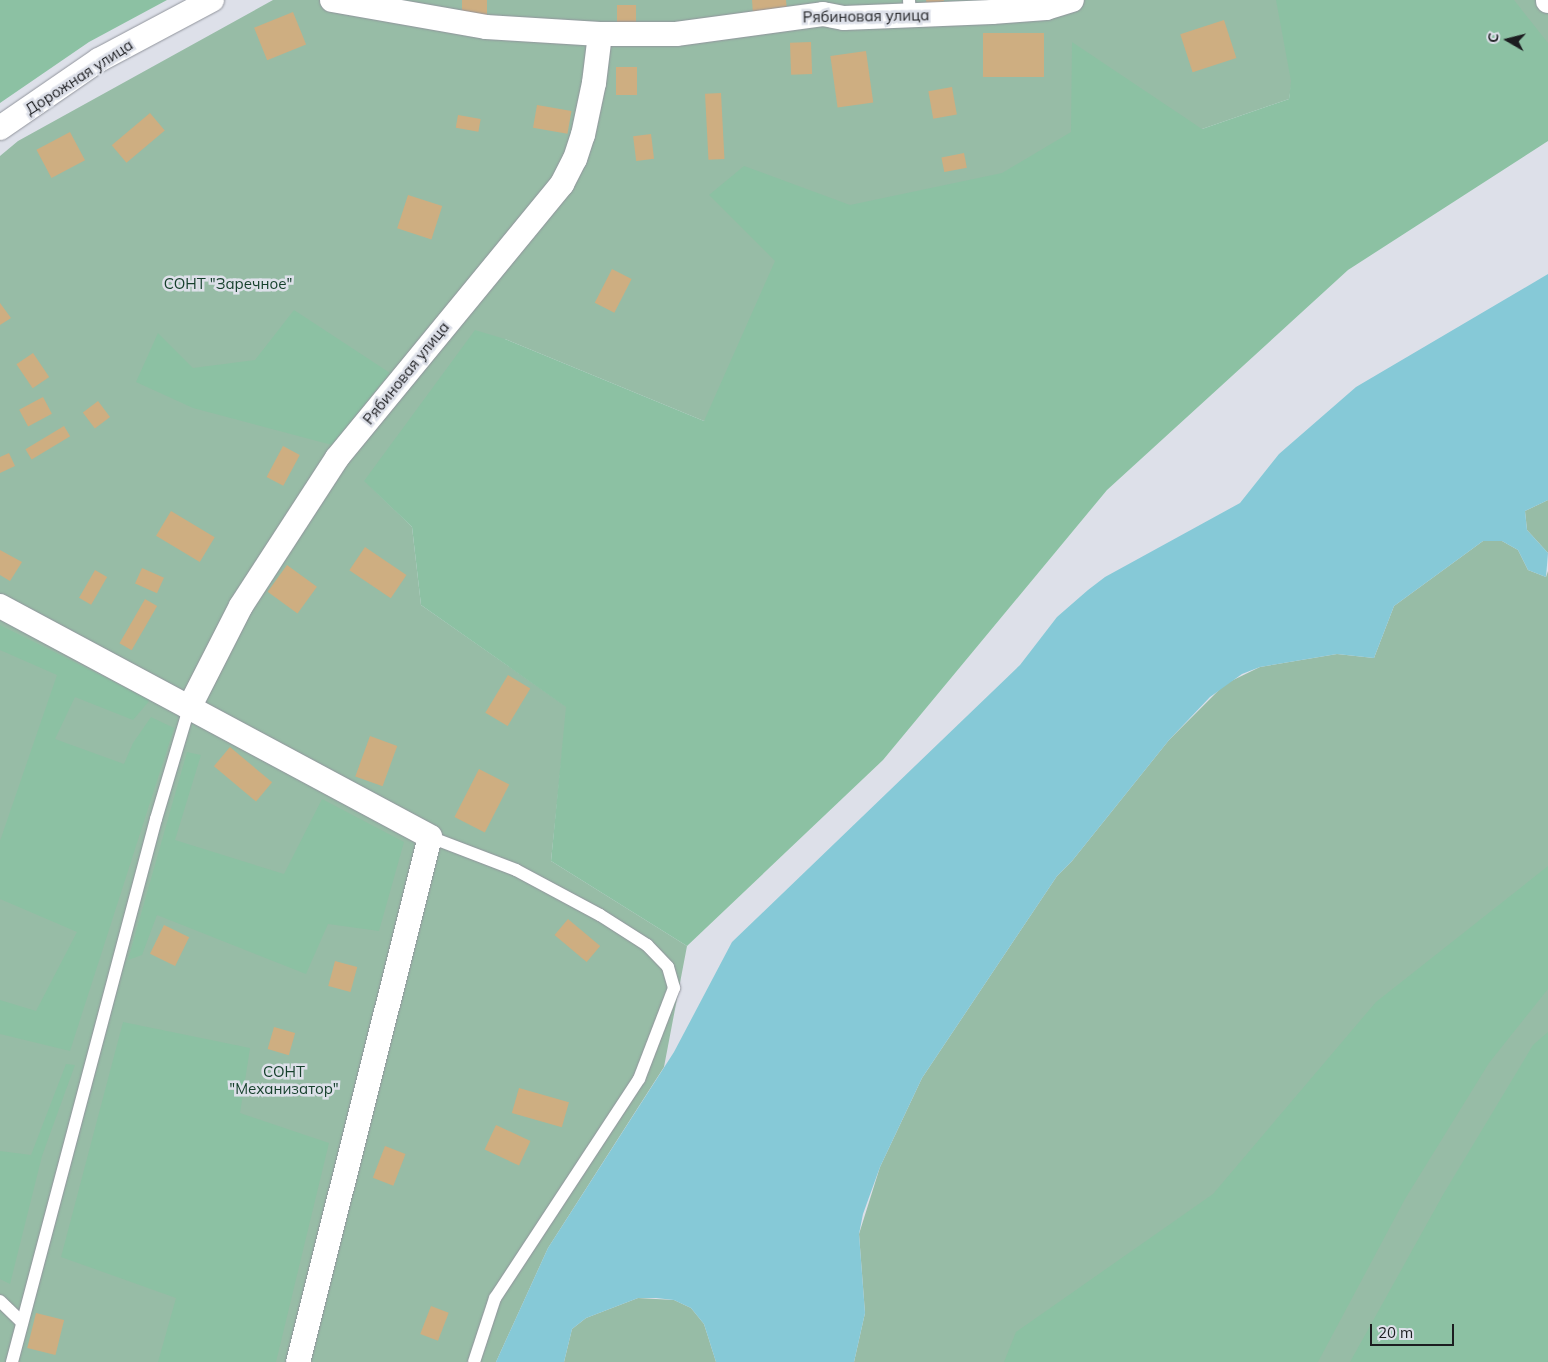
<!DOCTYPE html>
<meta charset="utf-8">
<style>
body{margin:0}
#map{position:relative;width:1548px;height:1362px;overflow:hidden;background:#dde0e9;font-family:Mulish,sans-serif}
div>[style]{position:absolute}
.green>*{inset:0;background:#97bca6}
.forest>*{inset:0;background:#8cc1a3}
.water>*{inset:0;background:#86c9d7}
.building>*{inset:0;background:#ceae81;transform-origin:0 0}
.roads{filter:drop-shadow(0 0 1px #91949c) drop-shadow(0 0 1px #91949c)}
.lane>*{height:12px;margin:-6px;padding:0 6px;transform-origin:6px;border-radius:6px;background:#fff}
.street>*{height:24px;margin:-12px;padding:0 12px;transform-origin:12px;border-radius:12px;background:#fff}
span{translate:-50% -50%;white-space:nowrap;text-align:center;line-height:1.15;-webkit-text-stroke:5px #dde0e9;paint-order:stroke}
.street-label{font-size:15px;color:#1c1d20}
.park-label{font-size:15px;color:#153f2b}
.north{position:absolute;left:1483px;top:15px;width:50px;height:50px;-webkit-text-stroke:4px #dde0e9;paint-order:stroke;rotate:278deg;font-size:14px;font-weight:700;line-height:20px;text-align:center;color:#1c1d20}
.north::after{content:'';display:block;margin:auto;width:18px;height:22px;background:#1c1d20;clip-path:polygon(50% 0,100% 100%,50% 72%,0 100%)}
.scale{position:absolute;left:1370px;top:1324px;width:84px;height:22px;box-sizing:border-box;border:2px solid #1c1d20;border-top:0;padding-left:6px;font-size:15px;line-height:18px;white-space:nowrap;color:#1c1d20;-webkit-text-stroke:4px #dde0e9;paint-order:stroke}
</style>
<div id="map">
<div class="green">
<div style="clip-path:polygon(273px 0,1548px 0,1548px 100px,1292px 81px,1289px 99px,1202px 129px,704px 421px,505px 339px,365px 481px,412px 527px,421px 605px,567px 707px,551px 861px,687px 946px,664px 1067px,548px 1248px,496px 1362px,0 1362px,0 156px,18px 141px)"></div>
<div style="clip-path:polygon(1548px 500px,1548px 553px,1527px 530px,1525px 511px)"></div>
<div style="clip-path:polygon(1483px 541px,1502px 541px,1518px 550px,1528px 570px,1546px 577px,1548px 571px,1548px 1362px,854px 1362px,865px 1313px,859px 1234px,880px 1167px,922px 1078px,1057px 876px,1072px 861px,1169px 740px,1225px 684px,1260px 667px,1337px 654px,1374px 658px,1394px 606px)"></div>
<div style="clip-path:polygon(638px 1298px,674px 1300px,691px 1308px,704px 1324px,716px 1362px,564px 1362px,572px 1329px,586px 1318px)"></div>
</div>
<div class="forest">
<div style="clip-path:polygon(0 0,167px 0,89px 42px,0 103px)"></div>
<div style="clip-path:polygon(1276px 0,1514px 0,1548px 43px,1548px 141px,1348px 270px,1107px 490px,883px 760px,687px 946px,551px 861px,566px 707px,421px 605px,412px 527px,364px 481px,475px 330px,505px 339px,704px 421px,775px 261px,709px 195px,744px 166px,850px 205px,1002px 173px,1071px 132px,1072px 42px,1202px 129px,1289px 99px,1291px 81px)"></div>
<div style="clip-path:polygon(294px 310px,390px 373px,332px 445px,193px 408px,136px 382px,158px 333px,193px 368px,255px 360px)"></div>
<div style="clip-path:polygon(0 625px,150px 700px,133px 720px,75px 697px,55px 739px,124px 764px,133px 743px,151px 717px,174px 728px,70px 1051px,0 1034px,0 1000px,36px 1011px,77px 932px,0 899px,0 841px,57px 675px,0 650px)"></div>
<div style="clip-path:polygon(187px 752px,201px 755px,175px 840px,284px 874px,322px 799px,404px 842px,379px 931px,328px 924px,306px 974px,157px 915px,142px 955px,128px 960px)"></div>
<div style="clip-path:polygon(1548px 866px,1548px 989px,1489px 1063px,1405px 1199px,1318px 1362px,1004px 1362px,1016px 1332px,1213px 1194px,1376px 1002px)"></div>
<div style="clip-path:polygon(123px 1022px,250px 1048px,240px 1113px,329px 1143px,276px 1362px,158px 1362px,176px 1298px,61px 1257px)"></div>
<div style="clip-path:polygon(1548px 1032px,1548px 1362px,1350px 1362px,1444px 1193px,1533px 1045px)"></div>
<div style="clip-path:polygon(66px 1064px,75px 1065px,42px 1156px,10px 1284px,0 1279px,0 1151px,31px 1155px)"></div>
</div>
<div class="water">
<div style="clip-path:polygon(1548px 274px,1548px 500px,1525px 511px,1527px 530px,1548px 553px,1546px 577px,1528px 570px,1518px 550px,1502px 541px,1483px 541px,1394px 606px,1374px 658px,1337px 654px,1260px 667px,1242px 674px,1210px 697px,1169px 740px,1072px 861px,1057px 876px,922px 1078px,880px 1167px,863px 1214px,859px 1234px,865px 1313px,854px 1362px,716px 1362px,704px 1324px,691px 1308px,674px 1300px,656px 1298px,638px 1298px,586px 1318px,572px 1329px,564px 1362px,496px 1362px,548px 1248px,674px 1052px,732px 942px,1020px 665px,1057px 617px,1088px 590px,1105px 577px,1240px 503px,1279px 454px,1356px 387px)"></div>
</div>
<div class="building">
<div style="left:462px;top:0;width:25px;height:15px"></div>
<div style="clip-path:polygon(752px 0,786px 0,787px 11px,753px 14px)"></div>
<div style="clip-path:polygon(926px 0,944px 0,944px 1px,927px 5px)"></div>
<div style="left:617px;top:5px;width:19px;height:20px"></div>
<div style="left:293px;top:12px;width:35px;height:42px;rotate:68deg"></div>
<div style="left:1224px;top:20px;width:40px;height:46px;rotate:72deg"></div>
<div style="left:1044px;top:33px;width:44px;height:61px;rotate:90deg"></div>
<div style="left:811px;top:42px;width:32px;height:21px;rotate:88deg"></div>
<div style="left:866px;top:51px;width:52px;height:36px;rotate:82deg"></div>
<div style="left:616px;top:67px;width:21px;height:28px"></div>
<div style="left:952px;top:87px;width:28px;height:24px;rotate:80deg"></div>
<div style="left:721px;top:93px;width:66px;height:16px;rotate:87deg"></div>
<div style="left:537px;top:105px;width:35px;height:23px;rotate:10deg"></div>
<div style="left:150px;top:113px;width:23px;height:50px;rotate:50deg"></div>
<div style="left:458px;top:115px;width:23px;height:13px;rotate:10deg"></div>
<div style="left:70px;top:132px;width:32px;height:38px;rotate:62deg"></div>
<div style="left:651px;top:134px;width:25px;height:18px;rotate:83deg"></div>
<div style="left:964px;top:153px;width:15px;height:23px;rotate:79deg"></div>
<div style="left:408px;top:195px;width:36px;height:35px;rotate:18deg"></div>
<div style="left:612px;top:269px;width:22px;height:38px;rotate:27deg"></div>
<div style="clip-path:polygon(0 303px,11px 318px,0 325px)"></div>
<div style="left:33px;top:353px;width:29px;height:20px;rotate:56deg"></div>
<div style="left:43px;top:397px;width:19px;height:27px;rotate:62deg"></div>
<div style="left:98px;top:401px;width:20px;height:19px;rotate:53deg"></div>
<div style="left:64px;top:426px;width:12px;height:45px;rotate:59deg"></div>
<div style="left:283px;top:446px;width:19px;height:35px;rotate:28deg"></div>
<div style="clip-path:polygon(9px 453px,15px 466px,0 473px,0 457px)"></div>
<div style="left:171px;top:511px;width:51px;height:29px;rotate:31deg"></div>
<div style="left:365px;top:547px;width:50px;height:28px;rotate:34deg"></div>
<div style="clip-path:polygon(0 550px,22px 562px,10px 581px,0 575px)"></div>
<div style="left:287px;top:565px;width:37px;height:33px;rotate:36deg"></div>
<div style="left:142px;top:568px;width:24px;height:17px;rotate:24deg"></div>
<div style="left:95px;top:570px;width:14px;height:32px;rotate:30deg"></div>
<div style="left:145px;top:599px;width:14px;height:51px;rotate:30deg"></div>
<div style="left:508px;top:675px;width:26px;height:44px;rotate:31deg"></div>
<div style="left:370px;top:736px;width:29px;height:43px;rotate:20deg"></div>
<div style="left:230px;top:747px;width:55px;height:25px;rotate:40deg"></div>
<div style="left:479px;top:769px;width:34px;height:54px;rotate:27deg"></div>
<div style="left:568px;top:919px;width:42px;height:21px;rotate:40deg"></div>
<div style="left:164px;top:925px;width:28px;height:32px;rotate:26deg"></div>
<div style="left:335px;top:961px;width:23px;height:26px;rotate:15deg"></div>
<div style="left:274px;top:1027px;width:22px;height:23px;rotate:16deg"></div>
<div style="left:519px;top:1088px;width:52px;height:26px;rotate:16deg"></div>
<div style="left:496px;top:1125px;width:38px;height:27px;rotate:25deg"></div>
<div style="left:385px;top:1146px;width:22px;height:34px;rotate:21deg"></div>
<div style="left:431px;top:1306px;width:19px;height:30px;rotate:21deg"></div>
<div style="left:36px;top:1313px;width:29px;height:36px;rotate:14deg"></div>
</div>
<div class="roads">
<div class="lane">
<div style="left:909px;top:0;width:16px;rotate:86deg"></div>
<div style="left:430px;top:837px;width:92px;rotate:21deg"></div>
<div style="left:516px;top:870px;width:95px;rotate:28.2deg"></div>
<div style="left:600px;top:915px;width:56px;rotate:32.6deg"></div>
<div style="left:647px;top:945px;width:30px;rotate:46deg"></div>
<div style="left:668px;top:967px;width:22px;rotate:74deg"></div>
<div style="left:674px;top:988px;width:97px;rotate:111deg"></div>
<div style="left:639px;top:1079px;width:262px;rotate:123.3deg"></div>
<div style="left:495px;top:1298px;width:67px;rotate:108.2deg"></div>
<div style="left:0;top:1301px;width:30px;rotate:44deg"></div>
<div style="left:12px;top:1362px;width:562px;rotate:-75.15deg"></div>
<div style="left:156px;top:819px;width:116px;rotate:-73.4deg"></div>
</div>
<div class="street">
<div style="left:332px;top:0;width:156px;rotate:9.9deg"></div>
<div style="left:486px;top:27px;width:114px;rotate:3.5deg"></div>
<div style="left:600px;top:34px;width:76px"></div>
<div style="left:676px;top:34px;width:148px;rotate:-7.7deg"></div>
<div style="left:823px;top:14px;width:21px;rotate:11deg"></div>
<div style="left:844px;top:18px;width:148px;rotate:-2.3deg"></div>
<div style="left:992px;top:12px;width:54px;rotate:-4.2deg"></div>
<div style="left:1046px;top:8px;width:27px;rotate:-17deg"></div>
<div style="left:1548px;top:0;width:1px;rotate:90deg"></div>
<div style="left:0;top:128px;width:120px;rotate:-34.5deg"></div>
<div style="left:99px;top:60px;width:128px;rotate:-28deg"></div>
<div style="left:0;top:606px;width:488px;rotate:28.2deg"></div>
<div style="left:430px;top:837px;width:541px;rotate:104.11deg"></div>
<div style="left:189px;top:708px;width:114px;rotate:-63deg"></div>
<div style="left:241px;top:606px;width:176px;rotate:-57deg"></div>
<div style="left:337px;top:458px;width:355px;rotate:-50.6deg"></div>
<div style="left:562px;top:184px;width:28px;rotate:-63deg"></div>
<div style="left:575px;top:159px;width:25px;rotate:-72deg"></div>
<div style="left:583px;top:135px;width:53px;rotate:-78.1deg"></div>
<div style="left:594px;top:83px;width:49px;rotate:-83deg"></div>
</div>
</div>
<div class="street-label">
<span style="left:866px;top:16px;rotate:-1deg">Рябиновая улица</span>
<span style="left:79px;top:77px;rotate:-33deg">Дорожная улица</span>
<span style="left:406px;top:373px;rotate:-51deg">Рябиновая улица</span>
</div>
<div class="park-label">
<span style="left:228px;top:284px">СОНТ "Заречное"</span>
<span style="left:284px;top:1080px">СОНТ<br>"Механизатор"</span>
</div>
<div class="north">С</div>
<div class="scale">20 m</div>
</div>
